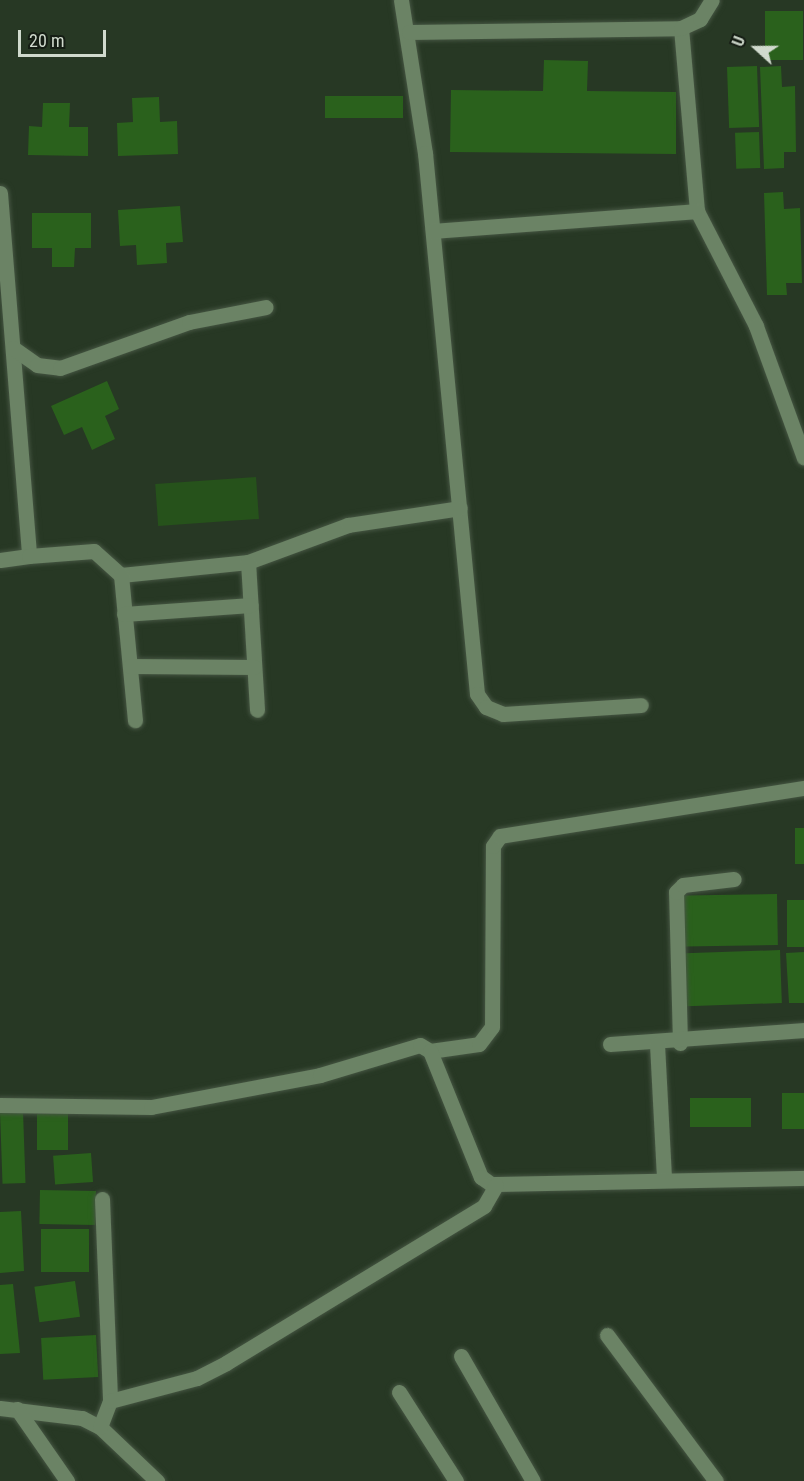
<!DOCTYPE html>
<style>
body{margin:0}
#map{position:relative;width:804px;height:1481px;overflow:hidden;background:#273824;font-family:"Roboto Condensed",sans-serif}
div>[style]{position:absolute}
.green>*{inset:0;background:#26521b;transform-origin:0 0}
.building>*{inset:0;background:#2a611c;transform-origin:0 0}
.roads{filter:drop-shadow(0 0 2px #455542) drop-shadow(0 0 2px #455542)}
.minor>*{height:15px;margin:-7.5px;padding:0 7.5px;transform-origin:7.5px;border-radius:7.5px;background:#6b8365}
span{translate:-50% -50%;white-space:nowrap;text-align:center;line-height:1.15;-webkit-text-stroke:4.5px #151d14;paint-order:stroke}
.north{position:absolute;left:726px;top:18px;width:60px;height:60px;-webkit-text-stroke:4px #151d14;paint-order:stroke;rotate:291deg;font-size:16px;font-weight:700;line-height:24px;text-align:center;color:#d0dacd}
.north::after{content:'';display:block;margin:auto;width:21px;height:27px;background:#d0dacd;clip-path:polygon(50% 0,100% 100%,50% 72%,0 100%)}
.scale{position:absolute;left:18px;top:30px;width:88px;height:27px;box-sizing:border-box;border:3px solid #d0dacd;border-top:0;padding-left:8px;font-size:18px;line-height:21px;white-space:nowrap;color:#d0dacd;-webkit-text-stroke:4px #151d14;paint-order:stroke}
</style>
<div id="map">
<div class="green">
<div style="left:256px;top:477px;width:42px;height:101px;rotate:86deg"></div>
</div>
<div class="building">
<div style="left:765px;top:11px;width:38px;height:49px"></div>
<div style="clip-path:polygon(544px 60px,588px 61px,587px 91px,676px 92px,676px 154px,450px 152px,451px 90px,543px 91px)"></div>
<div style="left:757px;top:66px;width:61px;height:30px;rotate:88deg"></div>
<div style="clip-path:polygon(781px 66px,782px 87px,795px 86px,796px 152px,784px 152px,784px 168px,764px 169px,760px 67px)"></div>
<div style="left:325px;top:96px;width:78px;height:22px"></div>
<div style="clip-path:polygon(159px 97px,160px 122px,177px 121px,178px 154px,118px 156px,117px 123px,133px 122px,132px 98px)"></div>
<div style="clip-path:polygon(43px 103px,70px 103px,69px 127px,88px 127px,88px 156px,28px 155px,29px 126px,42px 127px)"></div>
<div style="left:759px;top:132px;width:36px;height:24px;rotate:88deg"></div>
<div style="clip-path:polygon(783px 192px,784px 209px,800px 208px,802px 283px,786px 283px,787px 295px,767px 295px,764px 193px)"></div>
<div style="clip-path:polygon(180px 206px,183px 242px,166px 243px,167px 263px,137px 265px,136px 245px,120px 246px,118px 210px)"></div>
<div style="clip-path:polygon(32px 213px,91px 213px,91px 248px,75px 248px,74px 267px,52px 267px,52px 248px,32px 248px)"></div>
<div style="clip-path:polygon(107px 381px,119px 409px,105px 416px,115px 439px,92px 450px,82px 427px,64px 435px,51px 406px)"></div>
<div style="left:795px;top:828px;width:9px;height:36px"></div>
<div style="left:777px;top:894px;width:51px;height:93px;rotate:89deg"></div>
<div style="left:787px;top:900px;width:17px;height:47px"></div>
<div style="left:780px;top:950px;width:53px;height:95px;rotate:88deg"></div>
<div style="clip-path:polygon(804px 952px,804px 1003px,789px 1003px,786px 953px)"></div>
<div style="left:804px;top:1093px;width:36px;height:22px;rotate:90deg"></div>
<div style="left:751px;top:1098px;width:29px;height:61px;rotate:90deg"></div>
<div style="left:23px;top:1111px;width:72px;height:23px;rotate:88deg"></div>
<div style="left:37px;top:1114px;width:31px;height:36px"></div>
<div style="left:91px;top:1153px;width:29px;height:38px;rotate:86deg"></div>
<div style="left:40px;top:1190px;width:56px;height:34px;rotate:1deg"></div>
<div style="clip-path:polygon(21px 1211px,24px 1271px,0 1273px,0 1212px)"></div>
<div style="left:89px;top:1229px;width:43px;height:48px;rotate:90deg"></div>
<div style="left:75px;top:1281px;width:36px;height:41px;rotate:82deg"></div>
<div style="clip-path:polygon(13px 1284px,20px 1353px,0 1354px,0 1285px)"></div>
<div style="left:96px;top:1335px;width:42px;height:55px;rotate:87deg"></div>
</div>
<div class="roads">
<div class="minor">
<div style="left:401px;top:0;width:155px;rotate:81.1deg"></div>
<div style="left:425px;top:153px;width:543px;rotate:84.51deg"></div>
<div style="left:477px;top:694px;width:16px;rotate:55deg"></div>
<div style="left:486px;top:707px;width:18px;rotate:22deg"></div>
<div style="left:503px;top:714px;width:138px;rotate:-3.7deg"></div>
<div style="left:681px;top:28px;width:184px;rotate:85deg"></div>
<div style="left:697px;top:211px;width:129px;rotate:62.8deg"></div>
<div style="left:756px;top:326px;width:140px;rotate:70deg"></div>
<div style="left:409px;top:32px;width:272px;rotate:-0.8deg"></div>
<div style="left:681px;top:28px;width:21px;rotate:-25deg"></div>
<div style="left:700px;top:19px;width:22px;rotate:-58deg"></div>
<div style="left:0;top:193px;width:364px;rotate:85.4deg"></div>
<div style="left:29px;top:556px;width:29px;rotate:172deg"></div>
<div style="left:433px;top:231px;width:265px;rotate:-4.3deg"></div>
<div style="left:13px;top:348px;width:29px;rotate:35deg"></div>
<div style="left:37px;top:365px;width:23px;rotate:7deg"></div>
<div style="left:60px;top:368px;width:137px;rotate:-19.6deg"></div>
<div style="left:189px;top:322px;width:78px;rotate:-11deg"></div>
<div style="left:29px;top:556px;width:65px;rotate:-4.4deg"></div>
<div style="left:94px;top:551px;width:36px;rotate:42deg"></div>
<div style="left:121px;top:575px;width:128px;rotate:-5.8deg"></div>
<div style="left:248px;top:562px;width:107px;rotate:-20.3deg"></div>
<div style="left:348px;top:525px;width:113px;rotate:-8.6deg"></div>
<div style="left:248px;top:562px;width:148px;rotate:86.5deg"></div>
<div style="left:121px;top:575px;width:146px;rotate:84.5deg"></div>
<div style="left:124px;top:614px;width:127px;rotate:-4.1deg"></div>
<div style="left:130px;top:666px;width:124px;rotate:0.5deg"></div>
<div style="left:680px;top:1043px;width:151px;rotate:-91.5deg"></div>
<div style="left:676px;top:892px;width:10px;rotate:-45deg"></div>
<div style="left:683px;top:885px;width:51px;rotate:-6.7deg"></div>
<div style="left:610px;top:1044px;width:195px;rotate:-4.1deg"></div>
<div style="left:657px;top:1044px;width:134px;rotate:87deg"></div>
<div style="left:430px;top:1051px;width:49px;rotate:-8.1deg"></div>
<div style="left:479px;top:1044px;width:21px;rotate:-53deg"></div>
<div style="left:492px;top:1027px;width:181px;rotate:-89.7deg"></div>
<div style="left:493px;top:846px;width:12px;rotate:-55deg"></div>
<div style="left:500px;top:836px;width:308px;rotate:-9deg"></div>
<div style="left:0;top:1105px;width:151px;rotate:0.8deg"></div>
<div style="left:151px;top:1107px;width:172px;rotate:-10.7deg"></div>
<div style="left:320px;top:1075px;width:104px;rotate:-16.7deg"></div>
<div style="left:420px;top:1045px;width:12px;rotate:31deg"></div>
<div style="left:430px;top:1051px;width:136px;rotate:68deg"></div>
<div style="left:481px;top:1177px;width:12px;rotate:35deg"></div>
<div style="left:491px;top:1184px;width:313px;rotate:-1.1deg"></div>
<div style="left:102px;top:1199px;width:202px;rotate:87.7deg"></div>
<div style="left:607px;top:1335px;width:182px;rotate:53.3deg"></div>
<div style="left:461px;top:1356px;width:144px;rotate:60.1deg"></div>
<div style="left:399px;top:1392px;width:106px;rotate:57.4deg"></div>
<div style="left:0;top:1408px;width:83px;rotate:7deg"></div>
<div style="left:82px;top:1418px;width:20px;rotate:27deg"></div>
<div style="left:100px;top:1427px;width:79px;rotate:43.5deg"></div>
<div style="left:17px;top:1409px;width:88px;rotate:55.2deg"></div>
<div style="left:100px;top:1427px;width:28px;rotate:-69deg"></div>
<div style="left:110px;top:1401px;width:90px;rotate:-14.8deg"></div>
<div style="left:197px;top:1378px;width:33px;rotate:-27deg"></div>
<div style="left:226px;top:1363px;width:302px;rotate:-31.3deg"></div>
<div style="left:484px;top:1206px;width:24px;rotate:-60deg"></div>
</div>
</div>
<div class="north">U</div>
<div class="scale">20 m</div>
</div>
